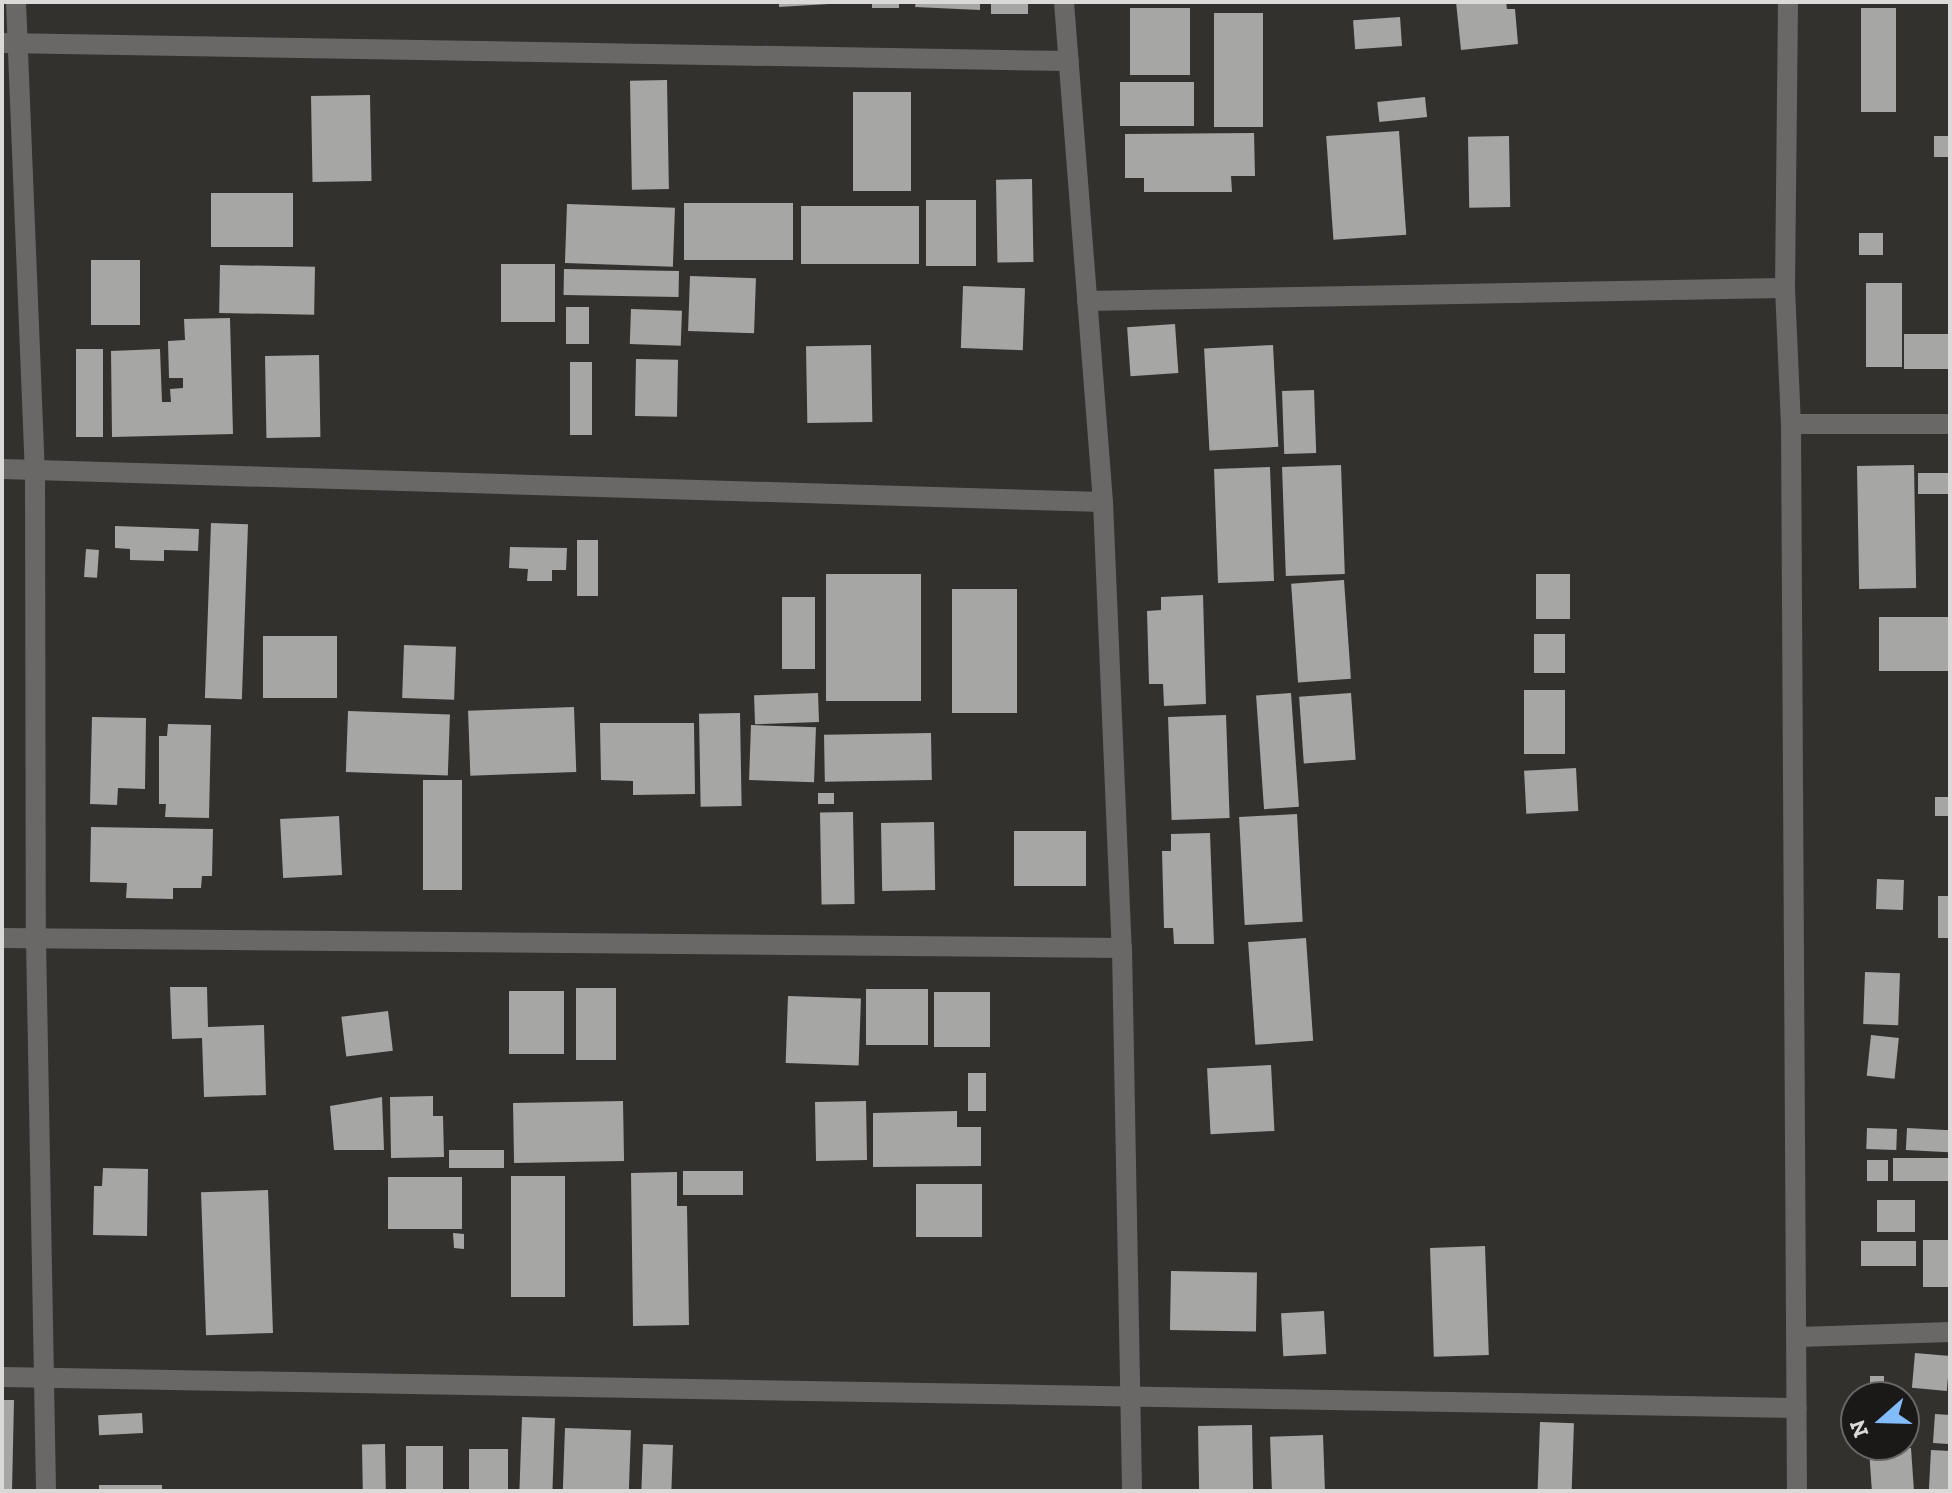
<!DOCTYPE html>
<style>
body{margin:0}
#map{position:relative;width:1952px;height:1493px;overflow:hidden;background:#32312e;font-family:"Zilla Slab",serif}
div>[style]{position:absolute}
.building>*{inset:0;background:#a6a7a4;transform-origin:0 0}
.minor>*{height:20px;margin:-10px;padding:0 10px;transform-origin:10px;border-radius:10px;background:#696867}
span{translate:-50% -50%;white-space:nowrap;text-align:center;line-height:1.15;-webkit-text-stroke:8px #1a1918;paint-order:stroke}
.frame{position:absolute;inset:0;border:4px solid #dad9d7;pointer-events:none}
.north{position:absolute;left:1840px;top:1381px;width:80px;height:80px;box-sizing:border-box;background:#1a1918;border:2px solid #676664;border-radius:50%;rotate:250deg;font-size:22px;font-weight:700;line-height:32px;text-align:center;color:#dad9d7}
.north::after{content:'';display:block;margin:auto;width:28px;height:36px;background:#82bcfa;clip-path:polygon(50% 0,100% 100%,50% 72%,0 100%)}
</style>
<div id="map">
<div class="building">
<div style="clip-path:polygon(779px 2px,829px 2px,829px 4px,779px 7px)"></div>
<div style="left:872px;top:2px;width:27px;height:6px"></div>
<div style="clip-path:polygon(916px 2px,980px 2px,980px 10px,915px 7px)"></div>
<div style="left:991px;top:2px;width:37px;height:12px"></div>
<div style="clip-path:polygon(1456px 2px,1506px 2px,1507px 9px,1515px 9px,1518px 44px,1461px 50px)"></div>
<div style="left:1190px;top:8px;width:67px;height:60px;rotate:90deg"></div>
<div style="left:1861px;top:8px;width:35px;height:104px"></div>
<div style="left:1263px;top:13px;width:114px;height:49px;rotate:90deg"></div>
<div style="left:1400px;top:17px;width:29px;height:47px;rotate:86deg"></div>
<div style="left:667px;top:80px;width:109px;height:37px;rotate:89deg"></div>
<div style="left:1120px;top:82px;width:74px;height:44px"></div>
<div style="left:853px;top:92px;width:58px;height:99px"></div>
<div style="left:370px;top:95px;width:86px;height:59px;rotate:89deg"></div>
<div style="left:1425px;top:97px;width:20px;height:48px;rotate:84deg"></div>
<div style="left:1399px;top:131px;width:104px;height:73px;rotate:86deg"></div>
<div style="clip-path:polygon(1254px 133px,1255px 176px,1231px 176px,1232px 192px,1144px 192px,1144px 178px,1125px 178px,1125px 134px)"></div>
<div style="left:1509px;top:136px;width:71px;height:41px;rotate:89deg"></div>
<div style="left:1950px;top:136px;width:21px;height:16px;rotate:90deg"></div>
<div style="left:1032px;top:179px;width:83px;height:36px;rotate:89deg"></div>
<div style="left:211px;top:193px;width:82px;height:54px"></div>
<div style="left:926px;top:200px;width:50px;height:66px"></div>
<div style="left:793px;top:203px;width:57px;height:109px;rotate:90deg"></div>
<div style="left:567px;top:204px;width:108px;height:59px;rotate:2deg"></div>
<div style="left:919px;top:206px;width:58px;height:118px;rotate:90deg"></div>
<div style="left:1859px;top:233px;width:24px;height:22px"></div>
<div style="left:91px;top:260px;width:49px;height:65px"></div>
<div style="left:555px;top:264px;width:58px;height:54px;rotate:90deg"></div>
<div style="left:220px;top:265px;width:95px;height:48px;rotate:1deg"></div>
<div style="left:564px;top:269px;width:115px;height:26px;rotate:1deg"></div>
<div style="left:690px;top:276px;width:66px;height:55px;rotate:2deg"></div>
<div style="left:1866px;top:283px;width:36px;height:84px"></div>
<div style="left:963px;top:286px;width:62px;height:62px;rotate:2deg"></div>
<div style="left:566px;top:307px;width:23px;height:37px"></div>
<div style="left:631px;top:309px;width:51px;height:35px;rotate:2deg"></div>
<div style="clip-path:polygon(230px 318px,233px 434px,112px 437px,111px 351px,160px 349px,162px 402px,171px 402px,170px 389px,183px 388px,183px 378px,169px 378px,168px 341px,185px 340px,184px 319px)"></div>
<div style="left:1175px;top:324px;width:49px;height:48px;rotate:86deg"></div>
<div style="left:1950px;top:334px;width:35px;height:46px;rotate:90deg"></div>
<div style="left:871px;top:345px;width:77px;height:65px;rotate:89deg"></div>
<div style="left:1273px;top:345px;width:102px;height:69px;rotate:87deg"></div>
<div style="left:76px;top:349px;width:27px;height:88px"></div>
<div style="left:319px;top:355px;width:82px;height:54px;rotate:89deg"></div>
<div style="left:636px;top:359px;width:42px;height:57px;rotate:1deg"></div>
<div style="left:570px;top:362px;width:22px;height:73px"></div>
<div style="left:1314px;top:390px;width:63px;height:32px;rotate:88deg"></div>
<div style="left:1341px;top:465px;width:109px;height:59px;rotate:88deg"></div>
<div style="left:1914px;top:465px;width:123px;height:57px;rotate:89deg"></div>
<div style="left:1270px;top:467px;width:114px;height:56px;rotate:88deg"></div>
<div style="left:1950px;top:473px;width:21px;height:32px;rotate:90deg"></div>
<div style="left:211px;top:523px;width:37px;height:175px;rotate:2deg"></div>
<div style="clip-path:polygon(115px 526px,199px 529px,198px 551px,164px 550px,164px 561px,130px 560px,130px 549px,115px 548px)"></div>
<div style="left:577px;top:540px;width:21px;height:56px"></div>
<div style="clip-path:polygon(510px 547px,567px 548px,566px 570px,552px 570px,552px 581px,527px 581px,528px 569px,509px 568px)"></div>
<div style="left:86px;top:549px;width:13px;height:28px;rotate:4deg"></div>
<div style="left:921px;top:574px;width:127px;height:95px;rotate:90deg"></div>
<div style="left:1536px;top:574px;width:34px;height:45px"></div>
<div style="left:1344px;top:580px;width:99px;height:53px;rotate:86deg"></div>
<div style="left:952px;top:589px;width:65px;height:124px"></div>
<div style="clip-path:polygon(1203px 595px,1206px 704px,1164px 706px,1163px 684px,1149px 684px,1147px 611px,1161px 610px,1161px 597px)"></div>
<div style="left:782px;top:597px;width:33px;height:72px"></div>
<div style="left:1950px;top:617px;width:54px;height:71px;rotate:90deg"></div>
<div style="left:1534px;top:634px;width:31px;height:39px"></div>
<div style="left:263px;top:636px;width:74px;height:62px"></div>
<div style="left:404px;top:645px;width:52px;height:53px;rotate:2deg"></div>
<div style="left:1524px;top:690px;width:41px;height:64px"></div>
<div style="left:818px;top:693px;width:29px;height:64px;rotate:88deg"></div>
<div style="left:1291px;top:693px;width:114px;height:35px;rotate:86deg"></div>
<div style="left:1351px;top:693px;width:67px;height:52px;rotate:86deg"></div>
<div style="left:574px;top:707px;width:65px;height:106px;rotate:88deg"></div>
<div style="left:348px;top:711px;width:102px;height:61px;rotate:2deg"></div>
<div style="left:740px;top:713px;width:93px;height:41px;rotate:89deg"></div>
<div style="left:1226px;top:715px;width:103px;height:58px;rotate:88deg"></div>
<div style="clip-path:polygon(92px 717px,146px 718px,145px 789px,118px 788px,117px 805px,90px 804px)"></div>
<div style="clip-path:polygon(600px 723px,694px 723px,695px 794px,633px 795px,633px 781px,601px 780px)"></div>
<div style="clip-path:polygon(168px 724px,211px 725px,209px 818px,165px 817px,166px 804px,159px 804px,159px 736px,167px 736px)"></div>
<div style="left:751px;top:725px;width:65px;height:55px;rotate:2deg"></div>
<div style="left:931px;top:733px;width:47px;height:107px;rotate:89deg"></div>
<div style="left:1576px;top:768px;width:43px;height:52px;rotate:87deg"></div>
<div style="left:423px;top:780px;width:39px;height:110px"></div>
<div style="left:818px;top:793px;width:16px;height:11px"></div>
<div style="left:1935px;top:797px;width:15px;height:19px"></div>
<div style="left:853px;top:812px;width:92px;height:33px;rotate:89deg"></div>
<div style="left:1297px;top:814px;width:108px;height:58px;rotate:87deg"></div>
<div style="left:339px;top:816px;width:59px;height:59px;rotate:87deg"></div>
<div style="left:934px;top:822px;width:68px;height:53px;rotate:89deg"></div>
<div style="clip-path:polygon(91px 827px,213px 829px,212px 876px,202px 876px,201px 888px,173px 888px,173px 899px,126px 898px,127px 883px,90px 882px)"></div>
<div style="left:1086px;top:831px;width:55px;height:72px;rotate:90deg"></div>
<div style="clip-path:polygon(1210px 833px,1214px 944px,1174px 944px,1173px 928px,1164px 928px,1162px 851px,1171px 851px,1171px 834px)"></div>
<div style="left:1877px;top:879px;width:27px;height:30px;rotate:2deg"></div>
<div style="left:1950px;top:896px;width:42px;height:12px;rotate:90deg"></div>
<div style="left:1306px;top:938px;width:103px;height:58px;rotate:86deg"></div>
<div style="left:1865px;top:972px;width:35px;height:52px;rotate:2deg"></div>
<div style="clip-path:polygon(170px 987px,207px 987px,208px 1027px,264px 1025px,266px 1095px,204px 1097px,202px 1038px,172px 1039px)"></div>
<div style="left:576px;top:988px;width:40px;height:72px"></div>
<div style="left:866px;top:989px;width:62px;height:56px"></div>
<div style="left:509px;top:991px;width:55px;height:63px"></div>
<div style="left:934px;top:992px;width:56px;height:55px"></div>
<div style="left:788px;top:996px;width:73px;height:67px;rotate:2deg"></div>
<div style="left:388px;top:1011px;width:40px;height:47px;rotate:83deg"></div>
<div style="left:1871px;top:1035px;width:28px;height:41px;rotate:6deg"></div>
<div style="left:1271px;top:1065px;width:66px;height:64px;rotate:87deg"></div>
<div style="left:968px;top:1073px;width:18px;height:38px"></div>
<div style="clip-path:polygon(433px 1096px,433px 1116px,443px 1116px,444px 1157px,391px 1158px,390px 1097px)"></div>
<div style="clip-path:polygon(382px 1097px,384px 1150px,334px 1150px,330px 1106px)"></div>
<div style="left:623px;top:1101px;width:60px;height:110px;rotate:89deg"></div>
<div style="left:866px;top:1101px;width:59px;height:51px;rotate:89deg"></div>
<div style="clip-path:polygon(957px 1111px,957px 1127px,981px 1127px,981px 1166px,873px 1167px,873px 1113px)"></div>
<div style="left:1867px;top:1128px;width:30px;height:21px;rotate:2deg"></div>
<div style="left:1907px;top:1128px;width:43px;height:22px;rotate:3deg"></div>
<div style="left:504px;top:1150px;width:18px;height:55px;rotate:90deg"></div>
<div style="left:1950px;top:1158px;width:23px;height:57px;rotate:90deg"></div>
<div style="left:1867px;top:1160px;width:21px;height:21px"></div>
<div style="clip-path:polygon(103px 1168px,148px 1169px,147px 1236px,93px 1235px,94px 1186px,102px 1186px)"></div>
<div style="left:683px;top:1171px;width:60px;height:24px"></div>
<div style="clip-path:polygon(677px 1172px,677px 1206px,687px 1206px,689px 1325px,633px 1326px,631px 1173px)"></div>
<div style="left:511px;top:1176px;width:54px;height:121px"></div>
<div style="left:388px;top:1177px;width:74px;height:52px"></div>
<div style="left:916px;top:1184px;width:66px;height:53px"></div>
<div style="left:268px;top:1190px;width:143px;height:67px;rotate:88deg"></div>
<div style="left:1877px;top:1200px;width:38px;height:32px"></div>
<div style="clip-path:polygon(453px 1233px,464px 1234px,464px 1249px,454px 1248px)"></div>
<div style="left:1950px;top:1240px;width:47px;height:27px;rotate:90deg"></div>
<div style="left:1861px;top:1241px;width:55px;height:25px"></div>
<div style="left:1485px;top:1246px;width:109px;height:55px;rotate:88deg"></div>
<div style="left:1171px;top:1271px;width:86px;height:59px;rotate:1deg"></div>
<div style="left:1324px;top:1311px;width:43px;height:43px;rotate:87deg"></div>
<div style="left:1915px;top:1353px;width:35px;height:35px;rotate:5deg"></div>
<div style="left:1870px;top:1376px;width:14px;height:21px"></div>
<div style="clip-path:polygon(2px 1400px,14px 1400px,12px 1491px,2px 1491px)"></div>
<div style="left:142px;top:1413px;width:20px;height:44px;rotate:87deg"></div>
<div style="left:1935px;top:1414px;width:15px;height:29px;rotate:4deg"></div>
<div style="left:522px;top:1417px;width:33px;height:74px;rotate:2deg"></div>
<div style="left:1540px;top:1422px;width:34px;height:69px;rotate:2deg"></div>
<div style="left:1252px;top:1425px;width:66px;height:54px;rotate:89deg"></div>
<div style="left:565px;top:1428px;width:66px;height:63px;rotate:2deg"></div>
<div style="left:1323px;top:1435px;width:56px;height:53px;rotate:88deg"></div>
<div style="left:385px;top:1444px;width:47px;height:23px;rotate:89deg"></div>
<div style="left:643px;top:1444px;width:30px;height:47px;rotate:2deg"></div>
<div style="left:406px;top:1446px;width:37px;height:45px"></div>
<div style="left:1911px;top:1448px;width:43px;height:42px;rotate:86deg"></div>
<div style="left:469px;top:1449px;width:39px;height:42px"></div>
<div style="left:1931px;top:1450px;width:19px;height:39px;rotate:3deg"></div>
<div style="left:99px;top:1485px;width:63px;height:6px"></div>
</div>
<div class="minor">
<div style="left:16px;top:2px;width:467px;rotate:87.7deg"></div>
<div style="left:35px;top:469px;width:470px;rotate:89.9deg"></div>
<div style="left:36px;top:939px;width:552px;rotate:88.96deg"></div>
<div style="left:1064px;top:2px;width:502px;rotate:85.54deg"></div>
<div style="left:1103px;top:502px;width:446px;rotate:87.6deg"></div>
<div style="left:1122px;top:948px;width:543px;rotate:88.94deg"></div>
<div style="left:1788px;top:2px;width:286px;rotate:90.6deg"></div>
<div style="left:1785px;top:288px;width:136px;rotate:87.5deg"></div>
<div style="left:1791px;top:424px;width:1067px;rotate:89.68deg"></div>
<div style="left:2px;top:43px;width:1067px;rotate:0.97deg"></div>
<div style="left:1087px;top:301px;width:698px;rotate:-1.07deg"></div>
<div style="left:1791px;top:424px;width:159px"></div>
<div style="left:2px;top:469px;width:1101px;rotate:1.72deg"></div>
<div style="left:2px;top:938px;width:1120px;rotate:0.51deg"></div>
<div style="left:1799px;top:1337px;width:151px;rotate:-1.9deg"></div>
<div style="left:2px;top:1377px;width:1795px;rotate:0.99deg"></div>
</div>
<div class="frame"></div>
<div class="north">N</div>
</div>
